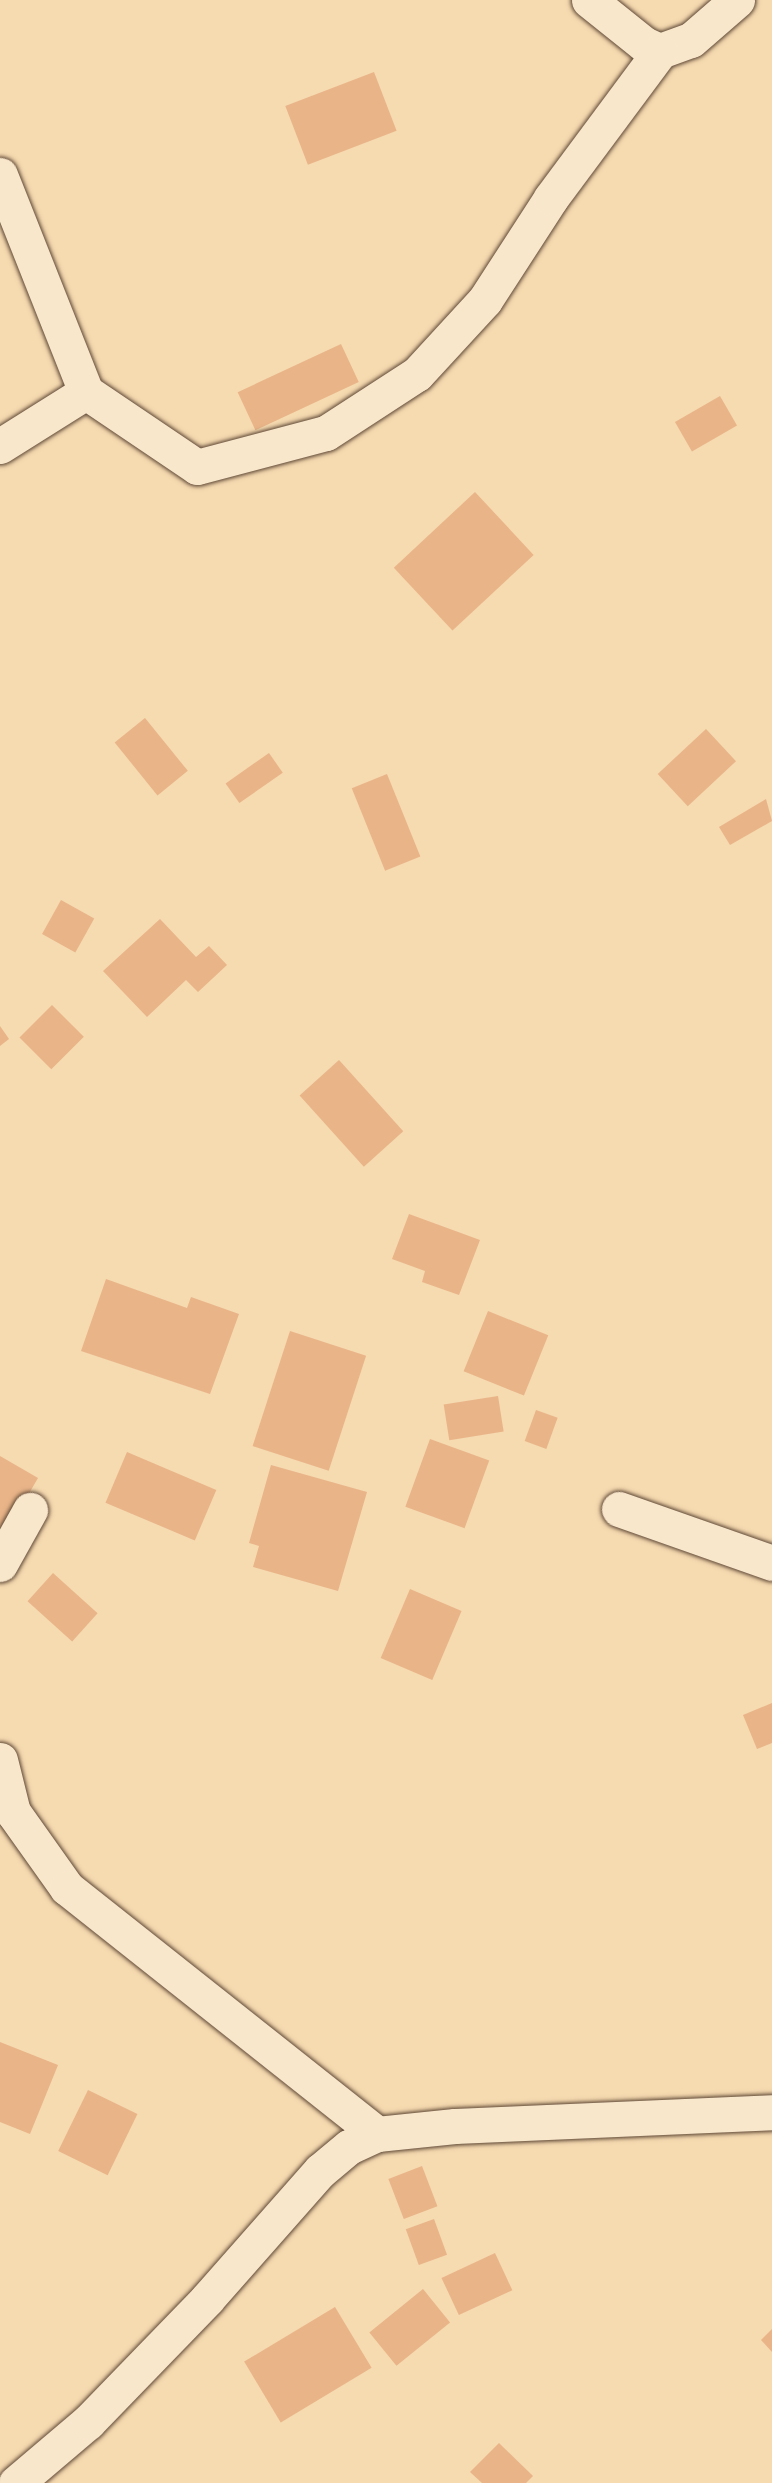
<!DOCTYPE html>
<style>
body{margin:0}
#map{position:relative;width:772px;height:2483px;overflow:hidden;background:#f6dab0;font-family:"IM FELL Double Pica",serif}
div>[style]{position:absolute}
.building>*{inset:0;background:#e9b488;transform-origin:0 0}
.roads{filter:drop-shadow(0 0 2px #5e4836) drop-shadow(0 0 2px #5e4836)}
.minor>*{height:35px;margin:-17.5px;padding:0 17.5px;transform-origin:17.5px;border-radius:17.5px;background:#f9e7cc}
span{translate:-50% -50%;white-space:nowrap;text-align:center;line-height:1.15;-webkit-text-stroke:5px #f9e7cc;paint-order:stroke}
</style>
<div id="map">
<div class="building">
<div style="left:374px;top:72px;width:63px;height:95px;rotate:69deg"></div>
<div style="left:341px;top:344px;width:42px;height:114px;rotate:65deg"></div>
<div style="left:720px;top:396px;width:34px;height:52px;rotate:60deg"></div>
<div style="left:475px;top:492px;width:86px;height:111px;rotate:47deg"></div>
<div style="left:145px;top:718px;width:68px;height:39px;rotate:51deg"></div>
<div style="left:706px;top:729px;width:44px;height:66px;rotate:47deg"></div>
<div style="left:269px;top:753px;width:24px;height:53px;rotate:55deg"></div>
<div style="left:387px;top:774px;width:89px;height:38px;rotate:68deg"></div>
<div style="clip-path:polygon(766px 799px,772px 821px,730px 845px,719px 827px)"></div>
<div style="left:61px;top:900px;width:38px;height:39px;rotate:29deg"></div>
<div style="clip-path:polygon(160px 919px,196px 957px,209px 946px,227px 965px,198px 992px,186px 980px,147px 1017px,103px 971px)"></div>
<div style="left:52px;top:1005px;width:45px;height:46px;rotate:45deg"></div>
<div style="clip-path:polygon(0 1026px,9px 1039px,0 1046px)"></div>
<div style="left:339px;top:1060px;width:96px;height:53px;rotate:48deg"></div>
<div style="clip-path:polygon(409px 1214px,480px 1240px,459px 1295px,422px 1282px,425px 1271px,392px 1259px)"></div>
<div style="clip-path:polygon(106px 1279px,187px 1308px,191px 1297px,239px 1314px,210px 1394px,81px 1351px)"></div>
<div style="left:488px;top:1311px;width:65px;height:65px;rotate:22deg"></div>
<div style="left:290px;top:1331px;width:80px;height:121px;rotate:18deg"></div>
<div style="left:498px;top:1396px;width:36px;height:55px;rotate:81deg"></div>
<div style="left:536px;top:1410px;width:23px;height:33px;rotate:20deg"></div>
<div style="left:430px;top:1439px;width:63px;height:72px;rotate:20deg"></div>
<div style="left:127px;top:1452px;width:97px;height:55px;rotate:23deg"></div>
<div style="clip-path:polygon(0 1456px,38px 1478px,0 1543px)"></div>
<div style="clip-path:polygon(271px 1465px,367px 1492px,338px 1591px,253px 1567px,259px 1546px,249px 1543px)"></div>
<div style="left:53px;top:1573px;width:60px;height:38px;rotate:42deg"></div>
<div style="left:410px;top:1589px;width:56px;height:75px;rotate:23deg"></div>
<div style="clip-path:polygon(772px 1703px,772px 1743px,757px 1749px,743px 1715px)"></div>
<div style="clip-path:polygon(0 2042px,58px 2065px,30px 2134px,0 2122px)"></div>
<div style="left:88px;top:2090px;width:55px;height:68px;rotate:26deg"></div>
<div style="left:422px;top:2166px;width:43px;height:36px;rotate:69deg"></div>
<div style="left:434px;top:2219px;width:38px;height:30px;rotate:70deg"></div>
<div style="left:495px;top:2253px;width:41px;height:59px;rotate:65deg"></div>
<div style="left:423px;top:2289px;width:43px;height:69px;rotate:51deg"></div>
<div style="left:335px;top:2307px;width:71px;height:106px;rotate:59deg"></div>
<div style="clip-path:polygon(772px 2329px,772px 2352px,761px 2340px)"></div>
<div style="clip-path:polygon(499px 2443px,533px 2476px,526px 2483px,482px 2483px,470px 2472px)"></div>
</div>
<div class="roads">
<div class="minor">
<div style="left:589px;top:0;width:70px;rotate:38.7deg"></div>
<div style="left:644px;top:44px;width:17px;rotate:24deg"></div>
<div style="left:660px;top:51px;width:33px;rotate:-20deg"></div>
<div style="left:691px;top:40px;width:61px;rotate:-41deg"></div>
<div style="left:0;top:175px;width:233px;rotate:68.4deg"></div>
<div style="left:86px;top:392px;width:134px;rotate:34deg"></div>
<div style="left:197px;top:467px;width:133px;rotate:-14.8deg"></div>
<div style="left:326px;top:433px;width:108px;rotate:-33deg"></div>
<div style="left:417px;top:374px;width:100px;rotate:-47.4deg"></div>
<div style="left:485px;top:300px;width:121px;rotate:-57.1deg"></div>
<div style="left:551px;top:198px;width:183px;rotate:-53.4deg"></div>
<div style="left:0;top:446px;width:102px;rotate:-32.1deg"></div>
<div style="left:619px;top:1509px;width:162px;rotate:19.4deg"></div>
<div style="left:0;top:1564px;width:62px;rotate:-60.9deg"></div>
<div style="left:0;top:1760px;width:54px;rotate:76deg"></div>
<div style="left:13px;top:1812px;width:93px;rotate:54.6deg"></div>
<div style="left:67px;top:1888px;width:396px;rotate:38.4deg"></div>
<div style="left:16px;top:2483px;width:94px;rotate:-40.3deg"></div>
<div style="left:88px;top:2422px;width:171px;rotate:-45.9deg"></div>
<div style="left:207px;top:2299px;width:171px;rotate:-48.6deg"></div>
<div style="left:320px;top:2171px;width:38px;rotate:-40deg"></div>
<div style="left:349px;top:2147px;width:31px;rotate:-25deg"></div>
<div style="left:377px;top:2134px;width:78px;rotate:-5.9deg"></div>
<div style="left:455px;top:2126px;width:317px;rotate:-2.5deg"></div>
</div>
</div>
</div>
